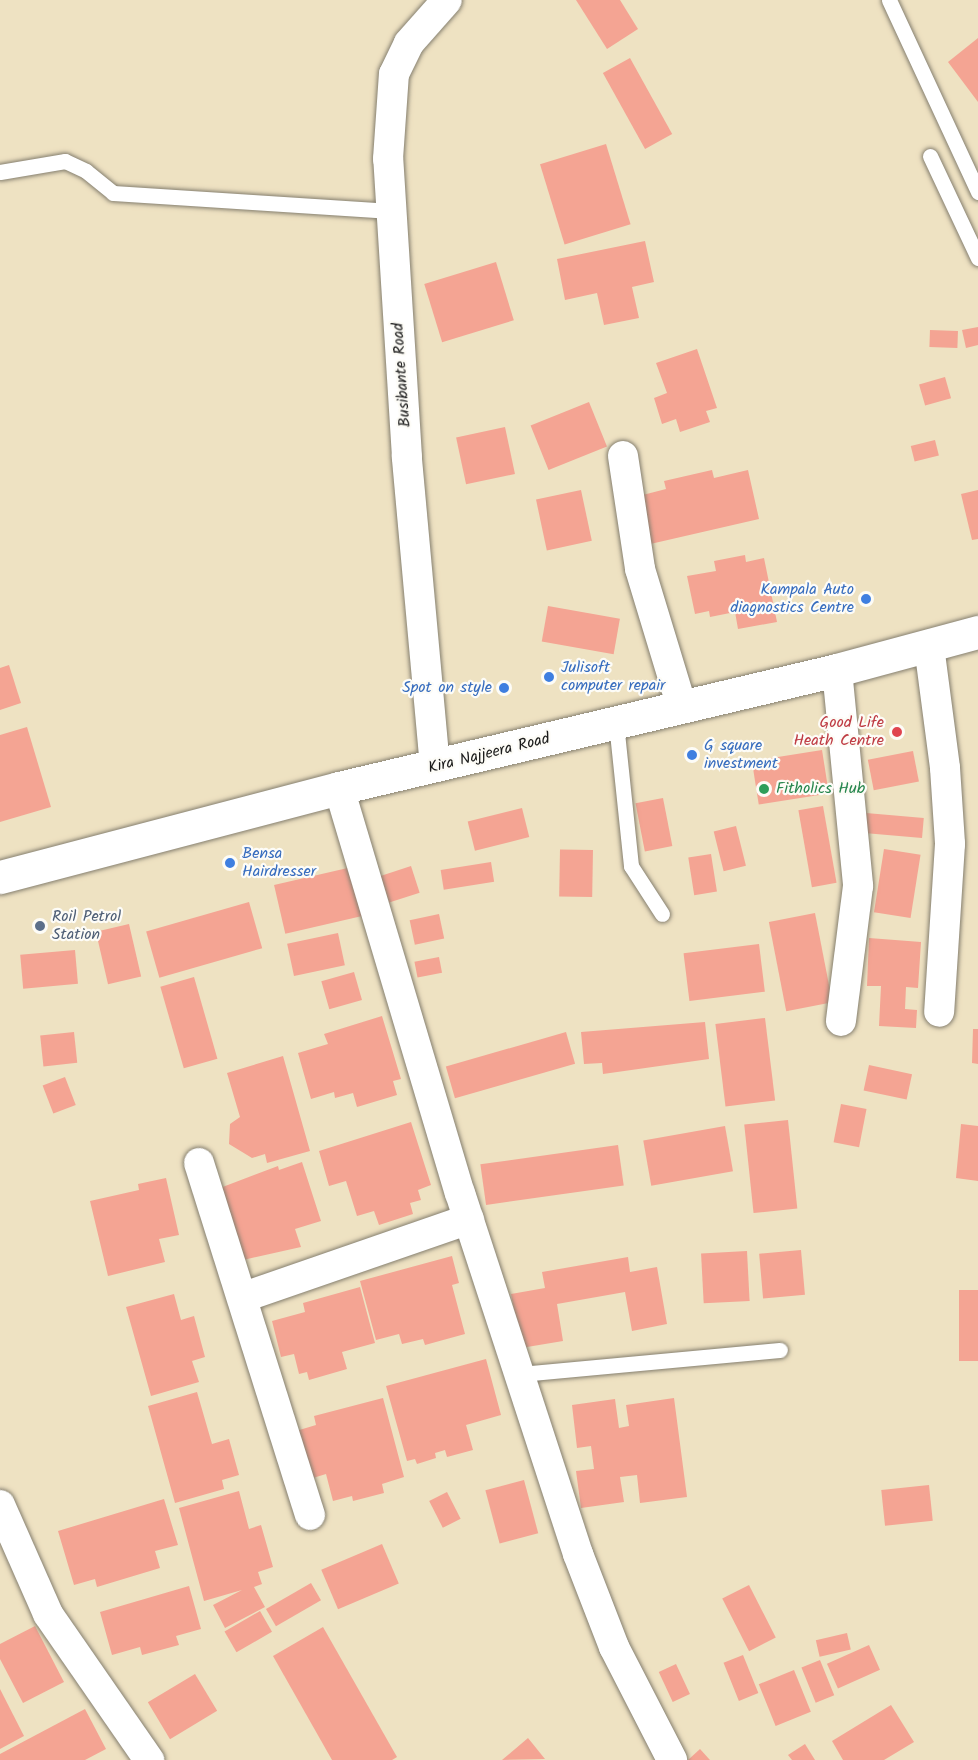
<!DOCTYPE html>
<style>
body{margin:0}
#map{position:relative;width:978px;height:1760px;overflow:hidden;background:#eee2c2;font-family:Kalam,sans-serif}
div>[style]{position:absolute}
.building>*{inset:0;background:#f4a493;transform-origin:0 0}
.roads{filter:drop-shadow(0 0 2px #857f6f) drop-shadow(0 0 2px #857f6f)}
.lane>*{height:15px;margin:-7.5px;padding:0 7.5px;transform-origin:7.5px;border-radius:7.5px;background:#fff}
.street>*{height:30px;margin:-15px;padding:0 15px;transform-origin:15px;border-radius:15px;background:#fff}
.secondary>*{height:33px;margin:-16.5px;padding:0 16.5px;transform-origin:16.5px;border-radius:16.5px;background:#fff}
.dots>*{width:16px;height:16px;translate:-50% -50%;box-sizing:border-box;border:3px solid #fdfcf7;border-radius:50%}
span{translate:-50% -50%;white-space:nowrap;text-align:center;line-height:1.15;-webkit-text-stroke:4.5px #fdfcf7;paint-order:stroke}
.street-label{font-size:16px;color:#1c1c1c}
.shop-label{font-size:16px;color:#366cbe}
.right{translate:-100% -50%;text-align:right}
.left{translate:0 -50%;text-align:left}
.health-label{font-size:16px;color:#be3a42}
.leisure-label{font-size:16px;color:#27864d}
.service-label{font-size:16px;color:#4e5e75}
</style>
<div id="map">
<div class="building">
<div style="clip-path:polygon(576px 0,620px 0,638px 29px,607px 49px)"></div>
<div style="clip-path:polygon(978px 38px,978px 102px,948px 62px)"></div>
<div style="left:630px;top:58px;width:87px;height:31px;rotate:61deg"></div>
<div style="left:606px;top:144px;width:84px;height:69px;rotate:73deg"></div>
<div style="clip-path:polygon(645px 241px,654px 282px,632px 287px,639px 318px,604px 325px,597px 293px,565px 300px,557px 259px)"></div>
<div style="left:496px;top:262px;width:61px;height:75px;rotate:73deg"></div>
<div style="clip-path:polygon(978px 327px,978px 345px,966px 348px,962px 330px)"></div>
<div style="left:930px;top:330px;width:28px;height:17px;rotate:2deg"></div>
<div style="clip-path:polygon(697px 349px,717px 408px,706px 411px,710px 422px,680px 432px,676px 419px,662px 424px,654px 398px,667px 393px,656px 363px)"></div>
<div style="left:945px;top:377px;width:22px;height:27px;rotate:74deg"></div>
<div style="left:589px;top:402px;width:48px;height:63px;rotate:68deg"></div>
<div style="left:505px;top:427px;width:48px;height:50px;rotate:78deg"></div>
<div style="left:935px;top:440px;width:16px;height:25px;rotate:76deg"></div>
<div style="clip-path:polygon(712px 470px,714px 478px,748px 470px,759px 519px,646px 545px,635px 497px,666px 489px,664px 481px)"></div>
<div style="left:581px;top:490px;width:52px;height:46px;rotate:78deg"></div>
<div style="clip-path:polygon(978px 490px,978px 539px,972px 540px,961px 494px)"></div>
<div style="clip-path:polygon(745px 555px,746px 562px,764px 558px,777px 622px,738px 629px,735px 612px,710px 617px,709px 611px,695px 614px,687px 576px,716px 571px,714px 561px)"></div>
<div style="left:548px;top:606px;width:73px;height:36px;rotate:10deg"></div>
<div style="clip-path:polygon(9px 665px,21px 703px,0 710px,0 668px)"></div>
<div style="clip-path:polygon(27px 727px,51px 807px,0 822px,0 735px)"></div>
<div style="left:822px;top:750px;width:44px;height:71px;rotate:81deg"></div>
<div style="left:913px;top:751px;width:31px;height:46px;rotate:79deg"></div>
<div style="left:663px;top:798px;width:49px;height:28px;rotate:79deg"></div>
<div style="left:823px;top:806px;width:78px;height:25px;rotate:80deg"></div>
<div style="left:522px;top:808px;width:30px;height:56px;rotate:76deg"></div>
<div style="left:866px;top:813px;width:58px;height:20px;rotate:5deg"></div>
<div style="left:736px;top:826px;width:41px;height:23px;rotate:76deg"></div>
<div style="left:884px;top:849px;width:37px;height:64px;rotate:9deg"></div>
<div style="left:593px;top:850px;width:47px;height:33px;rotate:91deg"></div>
<div style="left:711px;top:854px;width:38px;height:23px;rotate:81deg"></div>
<div style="left:491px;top:862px;width:20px;height:51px;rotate:81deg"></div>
<div style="left:411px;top:866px;width:28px;height:32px;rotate:72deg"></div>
<div style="left:352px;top:867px;width:50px;height:80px;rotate:77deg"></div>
<div style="left:249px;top:902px;width:48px;height:107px;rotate:74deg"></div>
<div style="left:815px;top:913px;width:91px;height:47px;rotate:79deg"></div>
<div style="left:439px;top:914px;width:25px;height:30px;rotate:78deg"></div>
<div style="left:129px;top:924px;width:54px;height:34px;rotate:77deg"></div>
<div style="left:338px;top:933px;width:33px;height:52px;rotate:78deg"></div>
<div style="clip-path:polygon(869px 938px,921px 942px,918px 988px,906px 987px,905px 1009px,917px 1010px,916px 1028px,879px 1026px,881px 986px,867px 986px)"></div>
<div style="left:759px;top:944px;width:48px;height:76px;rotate:83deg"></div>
<div style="left:75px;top:950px;width:34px;height:55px;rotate:85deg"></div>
<div style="left:439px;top:957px;width:16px;height:25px;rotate:79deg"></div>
<div style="left:354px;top:972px;width:29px;height:34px;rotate:74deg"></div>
<div style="left:194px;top:977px;width:85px;height:35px;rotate:74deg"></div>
<div style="clip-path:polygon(382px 1016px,401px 1079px,393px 1081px,397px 1095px,357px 1107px,353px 1093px,335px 1098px,334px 1092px,311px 1099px,298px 1053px,328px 1044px,324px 1034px)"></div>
<div style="left:765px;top:1018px;width:83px;height:50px;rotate:83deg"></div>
<div style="clip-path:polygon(705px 1022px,709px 1059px,603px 1074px,602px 1063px,584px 1064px,581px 1032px)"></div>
<div style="clip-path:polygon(973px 1029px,978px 1029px,978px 1064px,972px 1063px)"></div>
<div style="left:74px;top:1032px;width:31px;height:34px;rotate:84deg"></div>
<div style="left:566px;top:1032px;width:33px;height:125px;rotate:74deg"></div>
<div style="clip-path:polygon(283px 1056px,310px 1151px,267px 1163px,265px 1154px,252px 1158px,229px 1144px,230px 1124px,240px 1117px,227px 1073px)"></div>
<div style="left:869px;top:1065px;width:44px;height:26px;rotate:12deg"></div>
<div style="left:65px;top:1077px;width:30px;height:24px;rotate:69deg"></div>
<div style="left:841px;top:1104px;width:26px;height:39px;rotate:11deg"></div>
<div style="left:788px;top:1120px;width:89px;height:44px;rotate:84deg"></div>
<div style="clip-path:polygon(411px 1122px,431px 1185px,418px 1190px,421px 1200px,410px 1203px,413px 1214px,379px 1225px,374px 1211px,357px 1216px,346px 1181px,329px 1186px,319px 1151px)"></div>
<div style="clip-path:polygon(961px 1124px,978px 1126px,978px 1181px,956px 1178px)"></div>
<div style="left:725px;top:1126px;width:46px;height:83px;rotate:80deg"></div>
<div style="left:618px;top:1145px;width:41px;height:139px;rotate:82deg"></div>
<div style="clip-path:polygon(302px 1162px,321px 1221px,295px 1229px,301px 1247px,243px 1260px,220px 1188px,278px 1166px,279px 1170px)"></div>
<div style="clip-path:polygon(166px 1178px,179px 1235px,159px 1239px,165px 1262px,108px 1276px,90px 1201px,139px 1190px,138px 1184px)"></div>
<div style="left:801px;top:1250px;width:45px;height:42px;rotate:85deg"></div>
<div style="left:747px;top:1251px;width:50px;height:46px;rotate:87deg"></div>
<div style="clip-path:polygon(452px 1256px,459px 1283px,452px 1285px,465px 1334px,425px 1345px,423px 1339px,402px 1344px,399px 1334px,376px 1340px,360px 1281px)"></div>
<div style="clip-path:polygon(628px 1257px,630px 1272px,657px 1267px,667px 1324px,632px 1331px,625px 1292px,557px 1304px,563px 1341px,521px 1348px,511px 1294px,545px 1288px,542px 1272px)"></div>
<div style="clip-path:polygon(360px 1287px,375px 1343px,342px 1352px,347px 1369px,309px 1380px,307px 1372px,299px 1374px,294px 1354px,281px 1357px,272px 1321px,305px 1312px,303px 1303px)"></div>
<div style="left:959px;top:1290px;width:19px;height:71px"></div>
<div style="clip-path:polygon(174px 1294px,181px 1320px,194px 1316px,205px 1357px,192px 1361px,199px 1382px,151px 1396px,126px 1307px)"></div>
<div style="clip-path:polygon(486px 1359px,501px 1415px,466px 1425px,473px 1450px,447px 1457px,445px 1450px,435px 1453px,436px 1458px,417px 1464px,415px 1459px,407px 1461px,386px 1386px)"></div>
<div style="clip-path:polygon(197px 1392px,212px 1444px,229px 1439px,239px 1475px,222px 1480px,224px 1489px,175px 1503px,148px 1406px)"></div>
<div style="clip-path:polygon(383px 1398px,404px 1477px,382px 1484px,384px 1493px,353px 1501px,352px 1496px,333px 1501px,326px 1474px,313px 1478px,296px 1431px,316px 1425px,314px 1416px)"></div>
<div style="clip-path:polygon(674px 1398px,687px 1497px,640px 1503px,637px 1475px,620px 1477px,624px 1502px,581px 1508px,576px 1471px,594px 1469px,591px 1446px,577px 1448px,572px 1405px,615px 1399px,619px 1428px,629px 1426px,626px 1405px)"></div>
<div style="left:524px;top:1480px;width:55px;height:40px;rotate:75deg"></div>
<div style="left:929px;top:1485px;width:36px;height:48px;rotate:84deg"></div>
<div style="clip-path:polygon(239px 1491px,249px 1529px,261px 1525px,273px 1567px,258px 1572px,262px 1584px,254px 1587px,265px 1607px,225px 1628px,213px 1605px,242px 1590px,204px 1601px,179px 1508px)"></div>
<div style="left:447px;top:1492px;width:30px;height:20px;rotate:63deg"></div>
<div style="clip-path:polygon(164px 1499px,178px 1545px,155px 1551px,160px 1568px,97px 1587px,95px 1579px,74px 1585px,58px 1531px)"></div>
<div style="left:382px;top:1544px;width:43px;height:66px;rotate:67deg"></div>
<div style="left:311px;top:1583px;width:20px;height:52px;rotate:60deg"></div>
<div style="left:749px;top:1585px;width:59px;height:30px;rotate:63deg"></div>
<div style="clip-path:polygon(189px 1586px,201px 1629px,176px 1636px,179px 1645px,142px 1655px,140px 1647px,112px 1655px,100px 1612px)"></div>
<div style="left:260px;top:1611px;width:24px;height:41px;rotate:60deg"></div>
<div style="clip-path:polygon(35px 1626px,64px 1682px,23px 1703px,0 1659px,0 1644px)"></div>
<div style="clip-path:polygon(323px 1627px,397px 1757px,392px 1760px,332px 1760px,273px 1656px)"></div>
<div style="left:847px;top:1633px;width:17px;height:32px;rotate:77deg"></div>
<div style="left:869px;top:1645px;width:27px;height:46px;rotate:66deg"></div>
<div style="left:743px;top:1655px;width:41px;height:21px;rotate:68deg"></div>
<div style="left:820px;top:1660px;width:38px;height:20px;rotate:68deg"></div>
<div style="left:676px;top:1664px;width:33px;height:19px;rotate:65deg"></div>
<div style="left:794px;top:1670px;width:45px;height:38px;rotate:68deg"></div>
<div style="left:195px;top:1674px;width:43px;height:55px;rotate:59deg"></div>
<div style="clip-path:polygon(0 1689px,24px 1736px,0 1749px)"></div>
<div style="clip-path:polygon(891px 1705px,914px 1742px,884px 1760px,843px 1760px,832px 1741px)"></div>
<div style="clip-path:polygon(85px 1709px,106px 1749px,85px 1760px,0 1760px,0 1754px)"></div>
<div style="clip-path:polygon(528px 1738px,545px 1759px,502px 1760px)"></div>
<div style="clip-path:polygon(805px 1744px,815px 1760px,792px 1760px,788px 1755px)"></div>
<div style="clip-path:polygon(700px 1749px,710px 1760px,688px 1760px)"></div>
</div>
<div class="roads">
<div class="lane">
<div style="left:889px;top:0;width:212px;rotate:65.1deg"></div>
<div style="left:930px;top:156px;width:113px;rotate:64.8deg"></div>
<div style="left:0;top:172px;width:66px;rotate:-9.6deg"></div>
<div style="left:65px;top:161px;width:23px;rotate:25deg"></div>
<div style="left:86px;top:171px;width:35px;rotate:39deg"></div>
<div style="left:113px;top:193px;width:279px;rotate:3.7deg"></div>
<div style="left:616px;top:723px;width:144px;rotate:84deg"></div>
<div style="left:631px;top:866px;width:57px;rotate:57.1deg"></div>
<div style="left:520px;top:1374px;width:261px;rotate:-5.3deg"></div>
</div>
<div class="street">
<div style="left:623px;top:456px;width:114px;rotate:81.4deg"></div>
<div style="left:640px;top:569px;width:144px;rotate:73.1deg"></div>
<div style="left:929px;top:646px;width:123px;rotate:82.5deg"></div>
<div style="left:945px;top:768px;width:76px;rotate:86.2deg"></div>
<div style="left:950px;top:844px;width:168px;rotate:93.7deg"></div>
<div style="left:837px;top:670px;width:217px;rotate:84.4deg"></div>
<div style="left:858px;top:886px;width:136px;rotate:97.2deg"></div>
<div style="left:435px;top:767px;width:311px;rotate:-95.2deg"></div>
<div style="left:407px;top:457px;width:299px;rotate:-93.6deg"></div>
<div style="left:388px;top:159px;width:85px;rotate:-86deg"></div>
<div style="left:394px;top:74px;width:34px;rotate:-64deg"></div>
<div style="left:409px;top:43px;width:57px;rotate:-48.5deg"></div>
<div style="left:339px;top:788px;width:423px;rotate:73.4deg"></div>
<div style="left:460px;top:1193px;width:380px;rotate:71.9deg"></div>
<div style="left:578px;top:1554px;width:100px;rotate:68.8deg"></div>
<div style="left:614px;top:1647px;width:127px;rotate:62.8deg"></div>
<div style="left:199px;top:1163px;width:369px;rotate:72.5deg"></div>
<div style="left:244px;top:1297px;width:238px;rotate:-19.1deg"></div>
<div style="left:0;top:1505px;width:119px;rotate:66.2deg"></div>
<div style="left:48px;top:1614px;width:178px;rotate:55.3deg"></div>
</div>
<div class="secondary">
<div style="left:0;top:877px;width:350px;rotate:-14.7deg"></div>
<div style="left:339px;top:788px;width:512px;rotate:-13.33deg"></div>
<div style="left:837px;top:670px;width:146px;rotate:-15.1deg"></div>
</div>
</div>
<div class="dots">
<div style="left:866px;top:599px;background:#3f7fe0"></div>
<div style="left:549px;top:677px;background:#3f7fe0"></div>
<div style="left:504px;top:688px;background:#3f7fe0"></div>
<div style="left:897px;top:732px;background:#e0444e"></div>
<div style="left:692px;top:755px;background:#3f7fe0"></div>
<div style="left:764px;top:789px;background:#2e9e5b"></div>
<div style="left:230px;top:863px;background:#3f7fe0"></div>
<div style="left:40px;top:926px;background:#5c6f8a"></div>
</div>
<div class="street-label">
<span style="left:402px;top:375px;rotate:-94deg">Busibante Road</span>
<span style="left:489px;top:754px;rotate:-14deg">Kira Najjeera Road</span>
</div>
<div class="shop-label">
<span class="right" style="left:854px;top:599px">Kampala Auto<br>diagnostics Centre</span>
<span class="left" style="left:561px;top:677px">Julisoft<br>computer repair</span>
<span class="right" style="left:492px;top:688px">Spot on style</span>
<span class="left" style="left:704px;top:755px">G square<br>investment</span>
<span class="left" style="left:242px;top:863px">Bensa<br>Hairdresser</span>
</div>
<div class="health-label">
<span class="right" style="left:884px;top:732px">Good Life<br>Heath Centre</span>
</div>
<div class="leisure-label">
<span class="left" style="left:776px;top:789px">Fitholics Hub</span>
</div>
<div class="service-label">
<span class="left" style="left:52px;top:926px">Roil Petrol<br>Station</span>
</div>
</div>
